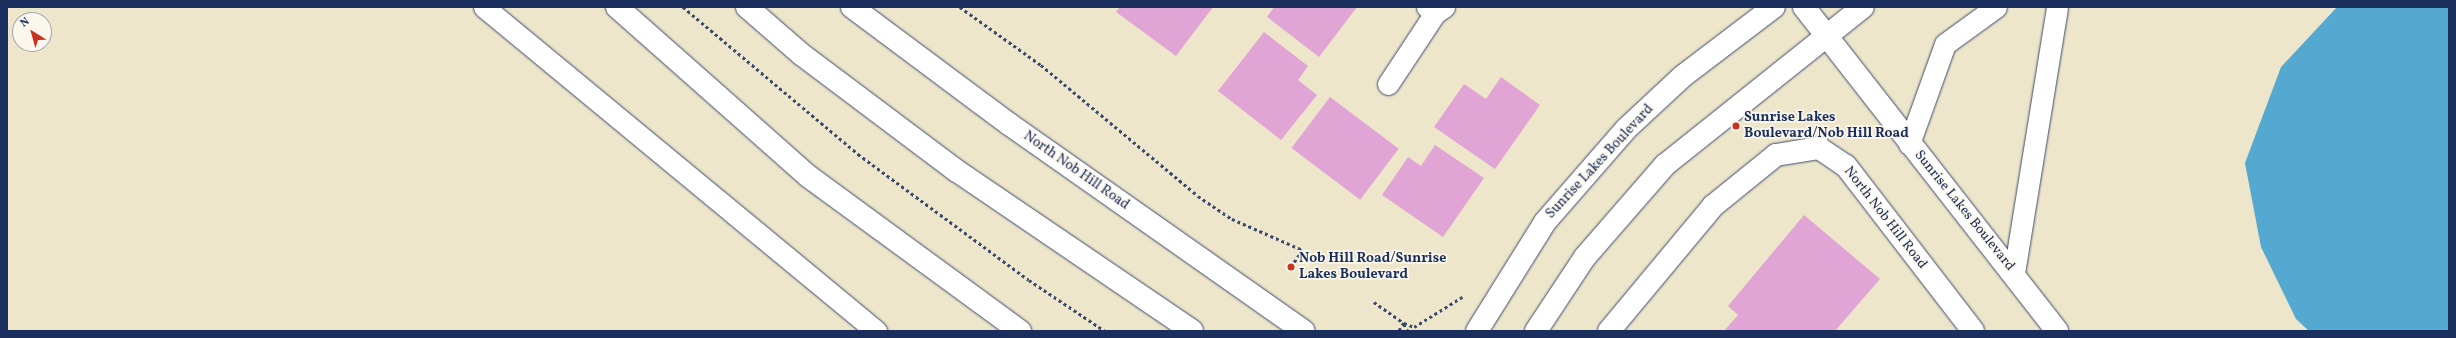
<!DOCTYPE html>
<style>
body{margin:0}
#map{position:relative;width:2456px;height:338px;overflow:hidden;background:#eee6ca;font-family:Vollkorn,serif}
div>[style]{position:absolute}
.water>*{inset:0;background:#55a8d0}
.building>*{inset:0;background:#e0a5d5;transform-origin:0 0}
.path>*{height:2.5px;margin-top:-1.25px;transform-origin:0;background:repeating-linear-gradient(90deg,#3b4a6e 0 3px,transparent 0 6px)}
.roads{filter:drop-shadow(0 0 1px #3b4a6e) drop-shadow(0 0 1px #3b4a6e)}
.lane>*{height:21px;margin:-10.5px;padding:0 10.5px;transform-origin:10.5px;border-radius:10.5px;background:#fff}
.street>*{height:22px;margin:-11px;padding:0 11px;transform-origin:11px;border-radius:11px;background:#fff}
.secondary>*{height:22px;margin:-11px;padding:0 11px;transform-origin:11px;border-radius:11px;background:#fff}
.dots>*{width:11px;height:11px;translate:-50% -50%;box-sizing:border-box;border:2px solid #fbf7ec;border-radius:50%}
span{translate:-50% -50%;white-space:nowrap;text-align:center;line-height:1.15;-webkit-text-stroke:3.5px #fbf7ec;paint-order:stroke}
.poi-label{font-size:14px;color:#1b2f5e;font-weight:700}
.left{translate:0 -50%;text-align:left}
.street-label{font-size:14px;color:#1b2f5e}
.frame{position:absolute;inset:0;border:8px solid #1b2f5e;pointer-events:none}
.north{position:absolute;left:12px;top:12px;width:40px;height:40px;box-sizing:border-box;background:#fbf7ec;border:1px solid #a1a7b3;border-radius:50%;rotate:323deg;font-size:11px;font-weight:700;line-height:16px;text-align:center;color:#1b2f5e}
.north::after{content:'';display:block;margin:auto;width:14px;height:18px;background:#c8321e;clip-path:polygon(50% 0,100% 100%,50% 72%,0 100%)}
</style>
<div id="map">
<div class="water">
<div style="clip-path:polygon(2337px 7px,2449px 7px,2449px 331px,2309px 331px,2296px 319px,2261px 247px,2245px 163px,2281px 67px)"></div>
</div>
<div class="building">
<div style="clip-path:polygon(1120px 7px,1213px 7px,1176px 56px,1116px 12px)"></div>
<div style="clip-path:polygon(1274px 7px,1357px 7px,1319px 57px,1267px 17px)"></div>
<div style="clip-path:polygon(1264px 32px,1308px 66px,1298px 80px,1317px 95px,1281px 140px,1218px 91px)"></div>
<div style="clip-path:polygon(1501px 77px,1540px 105px,1495px 169px,1434px 127px,1464px 84px,1486px 99px)"></div>
<div style="left:1330px;top:97px;width:86px;height:64px;rotate:37deg"></div>
<div style="clip-path:polygon(1435px 145px,1484px 178px,1443px 237px,1382px 195px,1408px 157px,1421px 166px)"></div>
<div style="clip-path:polygon(1804px 215px,1880px 279px,1835px 331px,1724px 331px,1738px 315px,1728px 306px)"></div>
</div>
<div class="path">
<div style="left:683px;top:7px;width:229px;rotate:40deg"></div>
<div style="left:858px;top:154px;width:212px;rotate:36.4deg"></div>
<div style="left:1029px;top:280px;width:92px;rotate:33.9deg"></div>
<div style="left:960px;top:7px;width:100px;rotate:35.6deg"></div>
<div style="left:1041px;top:65px;width:204px;rotate:39.8deg"></div>
<div style="left:1198px;top:196px;width:41px;rotate:34.1deg"></div>
<div style="left:1232px;top:219px;width:77px;rotate:23.6deg"></div>
<div style="left:1303px;top:250px;width:21px;rotate:125deg"></div>
<div style="left:1374px;top:302px;width:37px;rotate:35deg"></div>
<div style="left:1404px;top:323px;width:9px;rotate:122deg"></div>
<div style="left:1404px;top:323px;width:11px;rotate:22deg"></div>
<div style="left:1414px;top:327px;width:57px;rotate:-32deg"></div>
<div style="left:1404px;top:324px;width:8px;rotate:60deg"></div>
</div>
<div class="roads">
<div class="lane">
<div style="left:484px;top:7px;width:509px;rotate:39.57deg"></div>
<div style="left:1388px;top:84px;width:85px;rotate:-56.5deg"></div>
<div style="left:1435px;top:13px;width:11px;rotate:-34deg"></div>
<div style="left:1909px;top:144px;width:106px;rotate:-70.2deg"></div>
<div style="left:1945px;top:44px;width:63px;rotate:-36deg"></div>
<div style="left:2014px;top:273px;width:269px;rotate:-80.8deg"></div>
</div>
<div class="street">
<div style="left:617px;top:7px;width:255px;rotate:41.5deg"></div>
<div style="left:808px;top:176px;width:263px;rotate:36.2deg"></div>
<div style="left:1428px;top:7px;width:9px;rotate:41deg"></div>
<div style="left:1804px;top:7px;width:411px;rotate:52deg"></div>
<div style="left:1609px;top:331px;width:163px;rotate:-50.2deg"></div>
<div style="left:1713px;top:206px;width:81px;rotate:-39deg"></div>
<div style="left:1776px;top:155px;width:44px;rotate:-9.2deg"></div>
<div style="left:1819px;top:148px;width:32px;rotate:34deg"></div>
<div style="left:1846px;top:166px;width:208px;rotate:52.4deg"></div>
</div>
<div class="secondary">
<div style="left:747px;top:7px;width:72px;rotate:41deg"></div>
<div style="left:801px;top:54px;width:195px;rotate:36.9deg"></div>
<div style="left:957px;top:171px;width:284px;rotate:34.2deg"></div>
<div style="left:852px;top:7px;width:196px;rotate:36.7deg"></div>
<div style="left:1009px;top:124px;width:360px;rotate:35.1deg"></div>
<div style="left:1477px;top:331px;width:128px;rotate:-58deg"></div>
<div style="left:1545px;top:222px;width:123px;rotate:-48.9deg"></div>
<div style="left:1626px;top:129px;width:78px;rotate:-42.9deg"></div>
<div style="left:1683px;top:76px;width:114px;rotate:-37.2deg"></div>
<div style="left:1536px;top:331px;width:89px;rotate:-56.5deg"></div>
<div style="left:1585px;top:257px;width:122px;rotate:-49deg"></div>
<div style="left:1665px;top:165px;width:253px;rotate:-38.6deg"></div>
</div>
</div>
<div class="dots">
<div style="left:1736px;top:126px;background:#c8321e"></div>
<div style="left:1291px;top:267px;background:#c8321e"></div>
</div>
<div class="poi-label">
<span class="left" style="left:1744px;top:126px">Sunrise Lakes<br>Boulevard/Nob Hill Road</span>
<span class="left" style="left:1299px;top:267px">Nob Hill Road/Sunrise<br>Lakes Boulevard</span>
</div>
<div class="street-label">
<span style="left:1600px;top:162px;rotate:-47deg">Sunrise Lakes Boulevard</span>
<span style="left:1076px;top:171px;rotate:35deg">North Nob Hill Road</span>
<span style="left:1964px;top:211px;rotate:51deg">Sunrise Lakes Boulevard</span>
<span style="left:1885px;top:218px;rotate:52deg">North Nob Hill Road</span>
</div>
<div class="frame"></div>
<div class="north">N</div>
</div>
